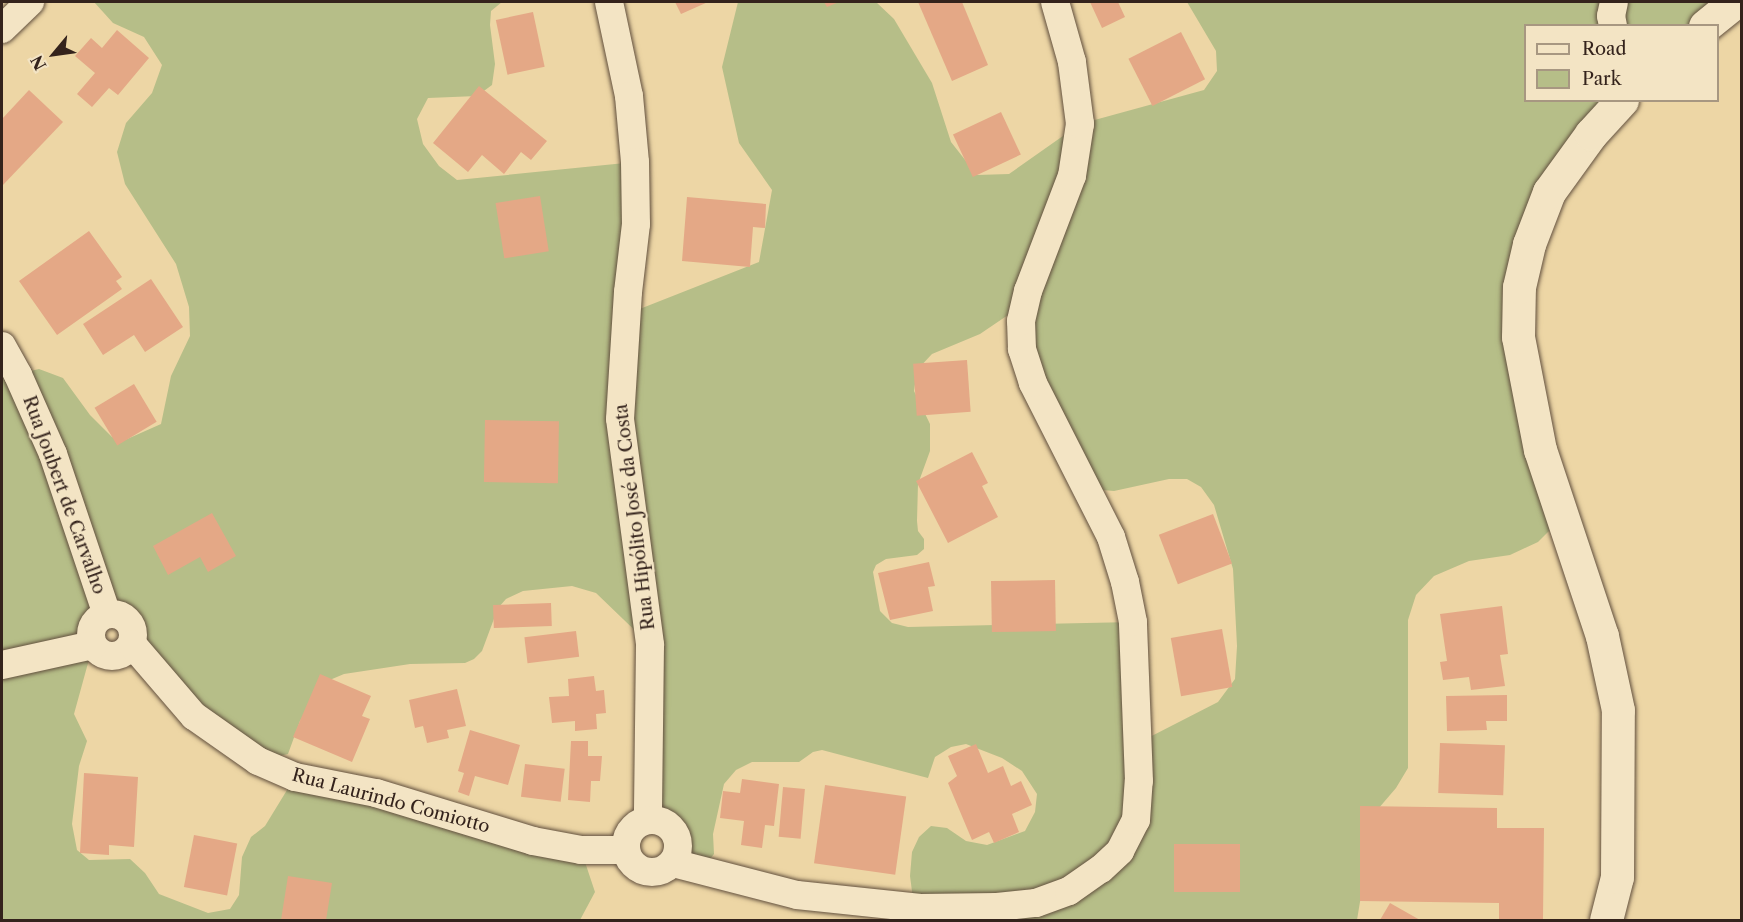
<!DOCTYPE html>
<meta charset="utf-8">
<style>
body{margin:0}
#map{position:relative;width:1743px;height:922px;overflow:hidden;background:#edd6a5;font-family:"Libre Caslon Text",serif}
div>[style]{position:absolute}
.green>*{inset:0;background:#b6be88}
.building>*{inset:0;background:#e4a886;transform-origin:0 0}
.roads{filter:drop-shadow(0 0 2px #62503e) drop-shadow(0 0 2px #62503e)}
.street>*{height:28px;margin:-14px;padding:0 14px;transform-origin:14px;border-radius:14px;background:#f3e4c4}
.street>.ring{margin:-14px;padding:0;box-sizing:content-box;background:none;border:28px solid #f3e4c4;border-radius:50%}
.secondary>*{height:33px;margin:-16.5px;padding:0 16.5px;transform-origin:16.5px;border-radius:16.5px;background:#f3e4c4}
span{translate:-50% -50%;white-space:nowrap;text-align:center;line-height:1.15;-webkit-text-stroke:4.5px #f3e4c4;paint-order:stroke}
.street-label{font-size:18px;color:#34231c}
.frame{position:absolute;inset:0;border:3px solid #34231c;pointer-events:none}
.legend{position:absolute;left:1524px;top:24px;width:195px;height:78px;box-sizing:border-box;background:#f3e4c4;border:2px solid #a79781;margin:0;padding:8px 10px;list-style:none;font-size:18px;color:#34231c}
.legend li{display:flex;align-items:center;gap:12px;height:30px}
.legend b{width:30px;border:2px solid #a79781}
.north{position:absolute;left:24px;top:24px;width:60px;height:60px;-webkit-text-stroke:4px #f3e4c4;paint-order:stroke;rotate:241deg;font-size:16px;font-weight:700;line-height:24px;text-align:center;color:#34231c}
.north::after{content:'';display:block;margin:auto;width:21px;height:27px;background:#34231c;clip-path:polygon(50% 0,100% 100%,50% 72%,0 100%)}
</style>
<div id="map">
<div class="green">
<div style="clip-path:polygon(evenodd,94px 2px,502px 2px,491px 11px,490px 25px,495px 64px,492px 85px,477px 96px,428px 98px,417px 119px,423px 144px,439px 166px,457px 180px,635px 162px,627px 314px,759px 262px,772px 190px,739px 143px,722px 67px,738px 2px,876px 2px,894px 19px,932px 83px,951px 142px,977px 175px,1009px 174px,1080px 124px,1204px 90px,1217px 71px,1216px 51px,1187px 2px,1735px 2px,1705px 25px,1526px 26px,1526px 100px,1623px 101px,1549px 192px,1519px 287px,1563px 517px,1538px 542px,1510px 555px,1469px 561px,1434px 576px,1416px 595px,1408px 620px,1408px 768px,1396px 788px,1378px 809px,1371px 835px,1357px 920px,895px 920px,920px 908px,913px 899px,910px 876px,912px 852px,919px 837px,931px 826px,947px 828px,966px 841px,987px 845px,1025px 831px,1035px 812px,1037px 794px,1022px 771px,1002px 758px,966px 744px,951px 747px,935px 757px,928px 778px,822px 750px,813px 752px,799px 762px,752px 762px,736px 770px,724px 784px,713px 834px,714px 854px,707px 863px,677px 854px,678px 843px,675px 833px,659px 821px,650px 645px,596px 593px,572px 586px,523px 591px,506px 599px,498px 608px,482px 651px,474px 659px,465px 663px,410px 664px,344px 674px,325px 682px,300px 721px,288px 754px,258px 761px,134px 635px,132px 626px,126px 618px,117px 614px,99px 618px,93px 626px,93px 645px,74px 714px,87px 741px,79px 766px,72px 824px,77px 850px,89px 860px,130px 859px,145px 873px,159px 894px,208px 913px,230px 909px,239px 895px,242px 857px,251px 837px,265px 826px,295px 777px,581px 850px,595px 892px,580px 920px,2px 920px,2px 346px,18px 374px,39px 369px,63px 378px,90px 415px,112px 437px,125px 440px,161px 424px,171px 376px,190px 336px,189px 307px,176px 264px,125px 184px,117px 152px,126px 123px,152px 93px,162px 65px,144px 37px,113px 23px,94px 2px,1008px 315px,1102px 490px,1114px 491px,1169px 479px,1187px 479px,1201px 487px,1214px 505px,1233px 569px,1237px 646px,1235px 679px,1218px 702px,1138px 743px,1133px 622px,908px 627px,892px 623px,880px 611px,873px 572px,876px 565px,886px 559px,917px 555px,924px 549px,924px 539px,918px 531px,917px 521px,918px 484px,930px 451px,930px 424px,914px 391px,917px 370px,932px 354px,980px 334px,1008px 315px)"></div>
</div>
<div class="building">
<div style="clip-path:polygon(675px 2px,708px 2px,681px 14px)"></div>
<div style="clip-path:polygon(824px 2px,839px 2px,827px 7px)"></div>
<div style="clip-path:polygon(918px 2px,962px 2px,988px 65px,952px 81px)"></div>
<div style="clip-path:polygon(1090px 2px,1118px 2px,1125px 17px,1102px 28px)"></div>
<div style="left:533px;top:12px;width:56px;height:38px;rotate:78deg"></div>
<div style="clip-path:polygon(117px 30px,149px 58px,118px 95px,109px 88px,92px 107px,77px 94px,95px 73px,75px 56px,91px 38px,102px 48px)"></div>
<div style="left:1181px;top:32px;width:53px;height:59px;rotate:63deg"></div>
<div style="clip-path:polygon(479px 86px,547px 141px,531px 160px,521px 152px,504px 174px,482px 155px,468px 172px,433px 143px)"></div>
<div style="clip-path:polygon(29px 90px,63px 122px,2px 186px,2px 119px)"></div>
<div style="left:1001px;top:112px;width:47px;height:53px;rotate:65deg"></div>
<div style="left:540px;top:196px;width:56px;height:45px;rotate:81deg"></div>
<div style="clip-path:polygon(687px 197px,766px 204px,765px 228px,753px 227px,750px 267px,682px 261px)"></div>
<div style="clip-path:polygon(89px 231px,122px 277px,116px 281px,122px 289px,57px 335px,19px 281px)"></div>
<div style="clip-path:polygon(151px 279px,183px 327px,145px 352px,134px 335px,103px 355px,83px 324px)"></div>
<div style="left:967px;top:360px;width:52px;height:54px;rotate:86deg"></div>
<div style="left:134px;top:384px;width:44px;height:46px;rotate:59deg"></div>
<div style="left:485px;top:420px;width:74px;height:62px;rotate:1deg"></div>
<div style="clip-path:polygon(972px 452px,988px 483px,982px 486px,998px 517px,948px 543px,916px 481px)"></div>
<div style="clip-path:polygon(212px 513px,236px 556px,208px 572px,200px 557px,168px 575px,153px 546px)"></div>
<div style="left:1213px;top:514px;width:53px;height:58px;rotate:69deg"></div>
<div style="clip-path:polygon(929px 562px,935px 586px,928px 587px,933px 611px,890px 620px,878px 573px)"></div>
<div style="left:1055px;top:580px;width:51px;height:64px;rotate:89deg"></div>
<div style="left:551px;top:603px;width:23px;height:58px;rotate:88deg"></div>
<div style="clip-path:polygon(1502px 606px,1508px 654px,1500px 655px,1505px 686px,1471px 690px,1469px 677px,1443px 680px,1440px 662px,1447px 661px,1440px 614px)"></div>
<div style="left:1222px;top:629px;width:59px;height:52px;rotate:80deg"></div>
<div style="left:576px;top:631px;width:26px;height:52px;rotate:83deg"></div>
<div style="clip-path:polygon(320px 674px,371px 696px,362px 716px,370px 719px,352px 762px,293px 737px)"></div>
<div style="clip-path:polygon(594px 676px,596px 691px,604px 690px,606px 713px,596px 714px,597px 729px,575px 731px,575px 721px,552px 723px,549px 697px,569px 696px,568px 679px)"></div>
<div style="clip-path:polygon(457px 689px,466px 726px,447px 730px,449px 738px,427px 743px,423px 726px,415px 728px,409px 700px)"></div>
<div style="clip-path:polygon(1507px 695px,1507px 721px,1486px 721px,1487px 730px,1447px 731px,1446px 696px)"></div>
<div style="clip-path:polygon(470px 730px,520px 745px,508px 785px,475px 776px,469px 796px,458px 792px,464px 773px,458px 771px)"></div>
<div style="clip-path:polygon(571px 741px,588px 741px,588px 756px,602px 756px,600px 781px,591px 781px,590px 802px,568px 800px)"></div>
<div style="left:1440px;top:743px;width:65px;height:50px;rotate:2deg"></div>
<div style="clip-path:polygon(976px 744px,988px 773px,1003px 766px,1011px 786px,1021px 781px,1032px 805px,1012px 814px,1019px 832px,994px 843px,989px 832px,972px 840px,948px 783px,957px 776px,948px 756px)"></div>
<div style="left:525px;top:764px;width:40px;height:33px;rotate:7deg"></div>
<div style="clip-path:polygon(84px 773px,138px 777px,134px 847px,109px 845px,109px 855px,80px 853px)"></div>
<div style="clip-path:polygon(742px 779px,779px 784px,774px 826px,765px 825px,762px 848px,741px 845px,744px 821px,720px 818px,723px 791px,740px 793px)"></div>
<div style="left:825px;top:785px;width:82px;height:79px;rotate:8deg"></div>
<div style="left:783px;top:787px;width:22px;height:50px;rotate:5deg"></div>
<div style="clip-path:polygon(1360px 806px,1497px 808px,1497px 828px,1544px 828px,1543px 919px,1499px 919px,1499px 903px,1360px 901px)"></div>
<div style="left:194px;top:835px;width:44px;height:53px;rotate:11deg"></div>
<div style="left:1240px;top:844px;width:48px;height:66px;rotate:90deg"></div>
<div style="clip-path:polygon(288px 876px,332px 883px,326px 920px,281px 920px)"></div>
<div style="clip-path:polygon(1390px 903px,1420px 920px,1380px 920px)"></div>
</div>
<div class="roads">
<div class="street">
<div style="left:609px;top:2px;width:96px;rotate:78deg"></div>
<div style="left:629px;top:96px;width:66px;rotate:84.8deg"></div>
<div style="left:635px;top:162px;width:62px;rotate:89.1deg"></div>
<div style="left:636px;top:224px;width:68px;rotate:96.7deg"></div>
<div style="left:628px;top:292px;width:127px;rotate:93.6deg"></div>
<div style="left:620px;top:419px;width:228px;rotate:82.4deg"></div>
<div style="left:650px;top:645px;width:175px;rotate:90.7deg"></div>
<div style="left:1613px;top:26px;width:10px;rotate:-101deg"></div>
<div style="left:1611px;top:16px;width:14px;rotate:-78deg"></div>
<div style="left:2px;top:29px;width:39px;rotate:-44deg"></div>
<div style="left:2px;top:346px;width:33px;rotate:61deg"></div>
<div style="left:18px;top:375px;width:86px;rotate:66.1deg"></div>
<div style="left:53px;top:454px;width:169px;rotate:71.4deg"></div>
<div class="ring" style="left:91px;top:614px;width:14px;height:14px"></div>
<div style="left:132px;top:644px;width:95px;rotate:49.3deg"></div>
<div style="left:194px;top:716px;width:78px;rotate:35.1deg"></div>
<div style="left:258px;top:761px;width:40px;rotate:23.4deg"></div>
<div style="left:295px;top:777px;width:83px;rotate:11.2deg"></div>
<div style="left:376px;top:793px;width:164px;rotate:17deg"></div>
<div style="left:533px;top:841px;width:49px;rotate:10.6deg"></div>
<div style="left:581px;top:850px;width:45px"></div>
<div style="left:2px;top:665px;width:93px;rotate:-12.4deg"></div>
<div class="ring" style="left:626px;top:820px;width:24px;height:24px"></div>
<div style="left:673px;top:863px;width:128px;rotate:14.5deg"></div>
<div style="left:797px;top:895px;width:124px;rotate:6deg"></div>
<div style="left:920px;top:908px;width:77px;rotate:-0.7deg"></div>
<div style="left:997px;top:907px;width:39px;rotate:-6deg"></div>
<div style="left:1036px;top:903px;width:35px;rotate:-20deg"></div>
<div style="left:1069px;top:891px;width:39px;rotate:-35deg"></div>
<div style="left:1101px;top:869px;width:26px;rotate:-43deg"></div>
<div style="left:1120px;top:851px;width:35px;rotate:-63deg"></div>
<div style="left:1136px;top:820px;width:39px;rotate:-86deg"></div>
<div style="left:1139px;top:781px;width:159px;rotate:-92.2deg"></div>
<div style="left:1133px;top:622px;width:41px;rotate:-101.3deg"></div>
<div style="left:1125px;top:582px;width:47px;rotate:-107.3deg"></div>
<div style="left:1111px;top:537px;width:173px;rotate:-116.9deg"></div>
<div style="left:1033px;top:383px;width:36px;rotate:-108deg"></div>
<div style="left:1022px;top:349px;width:28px;rotate:-92deg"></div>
<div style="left:1021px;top:321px;width:31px;rotate:-77deg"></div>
<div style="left:1028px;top:291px;width:123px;rotate:-69.1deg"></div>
<div style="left:1072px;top:176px;width:53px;rotate:-81.3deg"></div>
<div style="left:1080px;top:124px;width:63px;rotate:-97.4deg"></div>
<div style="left:1072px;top:62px;width:62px;rotate:-105.8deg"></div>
</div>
<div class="secondary">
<div style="left:1705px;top:26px;width:38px;rotate:-39deg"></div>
<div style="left:1606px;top:920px;width:44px;rotate:-75.7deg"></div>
<div style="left:1617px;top:877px;width:167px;rotate:-89.7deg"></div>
<div style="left:1618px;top:710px;width:76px;rotate:-102.2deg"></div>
<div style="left:1602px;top:636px;width:196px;rotate:-108.4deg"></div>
<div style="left:1540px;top:450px;width:115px;rotate:-101deg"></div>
<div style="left:1518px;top:337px;width:50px;rotate:-88.9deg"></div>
<div style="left:1519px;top:287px;width:44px;rotate:-76.9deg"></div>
<div style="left:1529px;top:244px;width:56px;rotate:-69deg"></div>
<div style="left:1549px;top:192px;width:72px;rotate:-54.1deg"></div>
<div style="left:1591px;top:134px;width:46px;rotate:-47.6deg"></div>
</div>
</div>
<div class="street-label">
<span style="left:64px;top:495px;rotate:70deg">Rua Joubert de Carvalho</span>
<span style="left:635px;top:517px;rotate:-97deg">Rua Hipólito José da Costa</span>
<span style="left:391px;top:801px;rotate:15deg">Rua Laurindo Comiotto</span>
</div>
<div class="frame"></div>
<ul class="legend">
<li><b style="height:8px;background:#f3e4c4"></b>Road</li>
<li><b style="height:16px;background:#b6be88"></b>Park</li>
</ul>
<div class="north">N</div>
</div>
